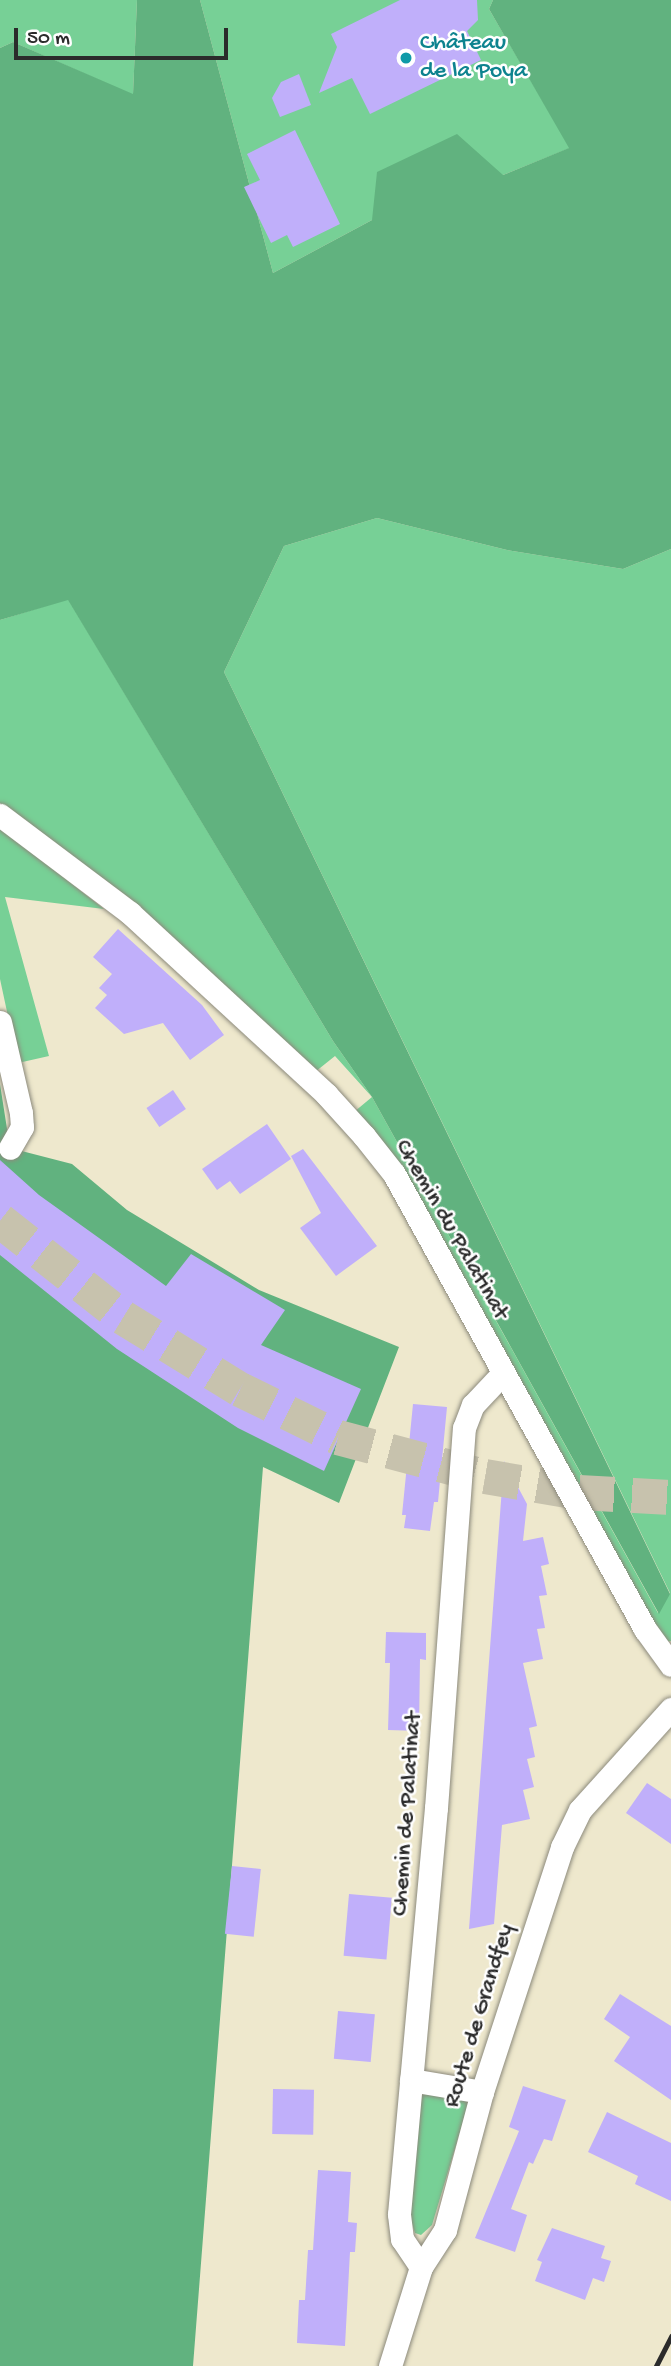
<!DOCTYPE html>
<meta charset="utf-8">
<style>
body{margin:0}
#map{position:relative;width:671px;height:2366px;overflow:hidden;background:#eee8cd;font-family:"Gochi Hand",sans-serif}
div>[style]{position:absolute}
.green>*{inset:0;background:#77d096}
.forest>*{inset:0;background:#61b27f}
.building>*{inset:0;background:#c0affa;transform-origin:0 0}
.primary-tunnel>*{height:35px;margin-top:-17.5px;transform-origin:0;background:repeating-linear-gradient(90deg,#c7c2ad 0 35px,transparent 0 53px)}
.roads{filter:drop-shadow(0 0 2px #8c8a7c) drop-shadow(0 0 2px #8c8a7c)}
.minor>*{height:23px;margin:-11.5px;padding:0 11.5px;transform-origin:11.5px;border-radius:11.5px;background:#fff}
.rail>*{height:5px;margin:-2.5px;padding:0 2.5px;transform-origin:2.5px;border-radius:2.5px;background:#2b2b2b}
.dots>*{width:19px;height:19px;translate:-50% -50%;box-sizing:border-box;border:4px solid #fff;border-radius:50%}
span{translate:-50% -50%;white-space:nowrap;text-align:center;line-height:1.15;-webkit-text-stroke:5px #fff;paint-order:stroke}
.culture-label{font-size:24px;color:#0d838f}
.left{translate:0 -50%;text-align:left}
.street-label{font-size:24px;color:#2b2b2b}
.scale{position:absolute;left:14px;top:28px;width:214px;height:32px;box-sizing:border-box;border:4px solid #2b2b2b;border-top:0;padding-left:9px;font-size:21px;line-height:24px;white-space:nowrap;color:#2b2b2b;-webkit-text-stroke:5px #fff;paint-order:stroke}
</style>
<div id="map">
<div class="green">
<div style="clip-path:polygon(0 0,137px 0,133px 95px,13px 42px,0 48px)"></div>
<div style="clip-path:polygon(200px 0,493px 0,489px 9px,570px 148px,503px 175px,372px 220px,273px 273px)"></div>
<div style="clip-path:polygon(377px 518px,507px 550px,623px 569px,671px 549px,671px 1641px,665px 1642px,423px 1206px,354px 1112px,372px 1097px,335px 1056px,315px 1072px,128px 897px,0 803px,0 620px,68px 599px,333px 1041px,372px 1097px,658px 1613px,670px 1593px,224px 672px,284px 546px)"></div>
<div style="clip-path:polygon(0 828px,104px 909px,5px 897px,49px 1056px,18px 1063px,0 979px)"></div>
<div style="clip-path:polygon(430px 2091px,460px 2096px,469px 2102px,432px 2225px,421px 2235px,415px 2233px,409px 2215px,420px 2096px)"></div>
</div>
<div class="forest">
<div style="clip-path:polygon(137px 0,200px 0,273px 273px,372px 220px,377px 172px,457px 134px,503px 175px,569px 148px,489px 9px,493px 0,671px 0,671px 549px,623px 569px,507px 550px,377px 518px,284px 546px,224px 672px,670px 1594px,659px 1614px,372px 1097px,333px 1041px,68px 600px,0 620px,0 48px,13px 42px,133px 94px)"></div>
<div style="clip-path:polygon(0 1084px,10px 1148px,72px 1164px,127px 1210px,259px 1290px,399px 1347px,339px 1503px,263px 1467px,193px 2366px,0 2366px)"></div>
</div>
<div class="building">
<div style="clip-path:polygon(400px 0,477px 0,478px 20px,467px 31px,481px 60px,370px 114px,352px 78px,319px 93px,337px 47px,331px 34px)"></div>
<div style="clip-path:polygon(299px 74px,311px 105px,280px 117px,272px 98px,281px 82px)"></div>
<div style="clip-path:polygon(295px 130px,340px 224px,293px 247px,287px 235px,271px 243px,244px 187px,260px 180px,247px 154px)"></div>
<div style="clip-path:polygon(118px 929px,202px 1005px,224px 1035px,190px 1060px,163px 1023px,124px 1034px,95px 1008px,107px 995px,99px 988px,112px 974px,93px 957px)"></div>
<div style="left:173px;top:1090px;width:23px;height:32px;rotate:56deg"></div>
<div style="clip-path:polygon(267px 1124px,291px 1159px,240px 1194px,230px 1181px,217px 1190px,202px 1169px)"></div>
<div style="clip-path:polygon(303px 1149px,377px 1246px,336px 1276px,300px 1228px,321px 1213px,291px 1156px)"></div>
<div style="clip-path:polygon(0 1160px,39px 1195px,166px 1286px,191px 1254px,285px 1310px,261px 1345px,361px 1389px,324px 1471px,238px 1428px,117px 1349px,0 1255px)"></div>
<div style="clip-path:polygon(413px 1404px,447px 1407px,438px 1502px,434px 1502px,430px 1531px,404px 1528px,406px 1515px,402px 1515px)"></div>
<div style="clip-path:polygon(504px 1461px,527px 1504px,523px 1541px,543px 1537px,549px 1564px,541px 1566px,547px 1595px,539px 1596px,545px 1628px,537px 1629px,543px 1659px,523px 1663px,537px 1726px,529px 1728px,535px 1757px,527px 1759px,534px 1787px,523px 1790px,530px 1819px,502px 1825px,494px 1924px,469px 1929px)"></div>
<div style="clip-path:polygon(386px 1632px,426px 1633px,426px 1660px,420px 1659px,419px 1731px,388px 1730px,390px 1663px,385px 1663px)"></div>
<div style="clip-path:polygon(647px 1783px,671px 1799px,671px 1844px,626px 1813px)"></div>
<div style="left:232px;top:1866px;width:29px;height:68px;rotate:6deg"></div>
<div style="left:349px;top:1894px;width:43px;height:62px;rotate:5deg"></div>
<div style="clip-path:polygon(620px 1994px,671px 2026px,671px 2100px,614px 2061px,630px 2037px,604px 2019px)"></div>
<div style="left:338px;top:2011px;width:37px;height:48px;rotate:5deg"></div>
<div style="clip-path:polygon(523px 2086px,566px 2100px,552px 2141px,544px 2139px,533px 2164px,529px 2162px,511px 2209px,527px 2215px,515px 2252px,475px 2238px,519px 2131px,509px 2127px)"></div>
<div style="left:273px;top:2089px;width:41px;height:45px;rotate:1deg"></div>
<div style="clip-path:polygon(607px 2112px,671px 2143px,671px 2201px,635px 2184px,638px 2176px,588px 2152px)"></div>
<div style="clip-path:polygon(318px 2170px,351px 2172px,348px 2222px,357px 2223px,355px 2252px,350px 2252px,345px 2346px,297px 2343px,299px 2300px,305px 2300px,308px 2250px,313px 2250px)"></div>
<div style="clip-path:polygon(552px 2228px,605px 2246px,601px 2258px,611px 2261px,604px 2282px,593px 2278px,585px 2300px,535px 2281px,542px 2262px,537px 2260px)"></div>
</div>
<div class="primary-tunnel">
<div style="left:0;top:1220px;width:157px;rotate:38.3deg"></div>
<div style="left:123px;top:1317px;width:137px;rotate:31.6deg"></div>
<div style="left:240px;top:1389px;width:109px;rotate:26.1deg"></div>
<div style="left:338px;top:1437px;width:152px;rotate:14.9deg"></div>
<div style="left:485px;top:1476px;width:95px;rotate:9.7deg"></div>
<div style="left:579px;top:1492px;width:92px;rotate:3.1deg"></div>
</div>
<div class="roads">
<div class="minor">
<div style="left:0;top:815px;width:163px;rotate:37deg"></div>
<div style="left:130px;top:913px;width:267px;rotate:42.7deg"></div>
<div style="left:326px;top:1094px;width:57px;rotate:47.9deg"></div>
<div style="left:364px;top:1136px;width:48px;rotate:51.7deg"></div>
<div style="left:394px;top:1174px;width:520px;rotate:61.12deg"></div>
<div style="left:645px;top:1629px;width:44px;rotate:54.2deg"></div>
<div style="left:0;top:1022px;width:93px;rotate:77deg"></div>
<div style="left:21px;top:1113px;width:14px;rotate:86deg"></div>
<div style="left:22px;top:1127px;width:24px;rotate:120deg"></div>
<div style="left:411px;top:2080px;width:72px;rotate:9.6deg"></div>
<div style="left:421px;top:2267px;width:34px;rotate:-124deg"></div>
<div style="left:402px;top:2239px;width:25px;rotate:-97deg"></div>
<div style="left:399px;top:2214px;width:408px;rotate:-84.8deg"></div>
<div style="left:436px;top:1808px;width:381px;rotate:-85.8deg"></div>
<div style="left:464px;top:1428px;width:25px;rotate:-69deg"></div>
<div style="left:473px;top:1405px;width:44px;rotate:-46.8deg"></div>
<div style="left:390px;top:2366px;width:104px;rotate:-72.6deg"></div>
<div style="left:421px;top:2267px;width:44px;rotate:-57deg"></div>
<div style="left:445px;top:2230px;width:143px;rotate:-75deg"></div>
<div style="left:482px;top:2092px;width:258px;rotate:-71.9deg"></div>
<div style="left:562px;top:1847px;width:41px;rotate:-64.1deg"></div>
<div style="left:580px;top:1810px;width:136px;rotate:-48deg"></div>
</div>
</div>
<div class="rail">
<div style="left:656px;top:2366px;width:34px;rotate:-63deg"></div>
</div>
<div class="dots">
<div style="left:406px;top:58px;background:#0f9aa8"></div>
</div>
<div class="culture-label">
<span class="left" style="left:420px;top:58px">Château<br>de la Poya</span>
</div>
<div class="street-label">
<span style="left:451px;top:1230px;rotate:60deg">Chemin du Palatinat</span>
<span style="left:408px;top:1814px;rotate:-86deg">Chemin de Palatinat</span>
<span style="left:480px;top:2016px;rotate:-73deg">Route de Grandfey</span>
</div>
<div class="scale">50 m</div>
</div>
